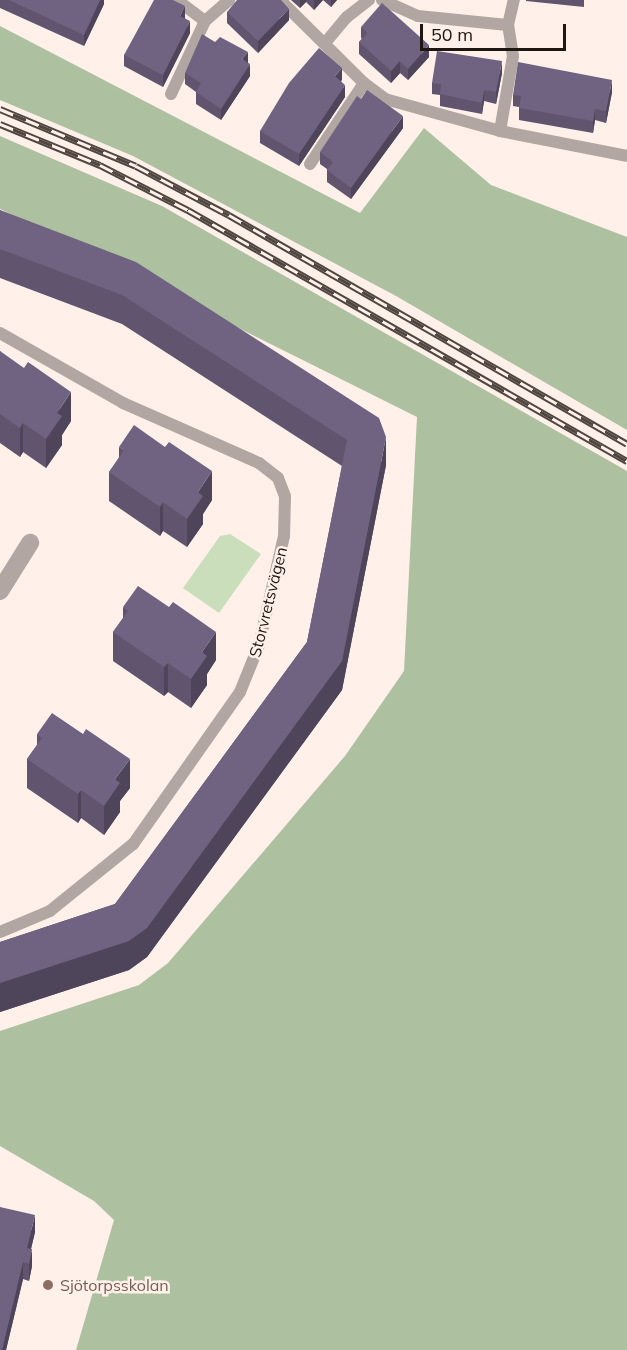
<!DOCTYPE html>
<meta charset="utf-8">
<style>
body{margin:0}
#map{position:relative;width:627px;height:1350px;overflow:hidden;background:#fff0e9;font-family:Mulish,sans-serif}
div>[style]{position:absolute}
.green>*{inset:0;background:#cadebc}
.forest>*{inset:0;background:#adc09f}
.lane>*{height:12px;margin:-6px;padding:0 6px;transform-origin:6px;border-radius:6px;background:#b1a6a2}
.street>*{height:18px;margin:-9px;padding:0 9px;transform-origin:9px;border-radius:9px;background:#b1a6a2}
.rail>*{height:7px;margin-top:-3.5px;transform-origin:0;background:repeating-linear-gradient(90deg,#fff0e9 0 14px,#4f4640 0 28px);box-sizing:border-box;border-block:2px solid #4f4640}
.wall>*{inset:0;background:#60546f}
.shaded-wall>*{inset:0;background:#4e455a}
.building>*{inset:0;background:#706281}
.dots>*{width:16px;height:16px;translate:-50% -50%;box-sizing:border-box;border:3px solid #fff0e9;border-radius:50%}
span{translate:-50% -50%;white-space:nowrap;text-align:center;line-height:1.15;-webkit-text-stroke:5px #fff0e9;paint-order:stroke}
.street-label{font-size:16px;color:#1e1611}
.education-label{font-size:16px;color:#785e54}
.left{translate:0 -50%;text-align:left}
.scale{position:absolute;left:420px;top:24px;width:146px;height:27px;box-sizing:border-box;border:3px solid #1e1611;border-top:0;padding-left:8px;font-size:18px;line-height:21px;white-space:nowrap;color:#1e1611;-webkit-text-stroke:4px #fff0e9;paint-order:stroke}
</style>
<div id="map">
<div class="green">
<div style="clip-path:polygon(230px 534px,261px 554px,219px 613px,183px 588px,220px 536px)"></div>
</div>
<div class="forest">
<div style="clip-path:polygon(0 26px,360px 213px,424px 128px,491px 185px,627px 237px,627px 430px,396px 296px,133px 156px,0 100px)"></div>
<div style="clip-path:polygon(0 136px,162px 206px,627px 471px,627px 1350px,76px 1350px,114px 1220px,94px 1201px,0 1146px,0 1031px,139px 985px,168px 963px,345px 756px,404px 671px,417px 417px,0 209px)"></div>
</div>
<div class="lane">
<div style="left:177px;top:0;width:35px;rotate:37deg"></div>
<div style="left:280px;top:0;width:118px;rotate:44.7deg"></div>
<div style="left:364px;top:83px;width:26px;rotate:37deg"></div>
<div style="left:385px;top:99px;width:119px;rotate:15.5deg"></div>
<div style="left:500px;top:131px;width:129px;rotate:11.1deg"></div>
<div style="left:382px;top:0;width:39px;rotate:24deg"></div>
<div style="left:418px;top:16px;width:90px;rotate:5.7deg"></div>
<div style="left:325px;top:43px;width:34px;rotate:-50deg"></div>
<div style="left:347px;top:17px;width:28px;rotate:-38deg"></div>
<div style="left:171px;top:94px;width:81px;rotate:-65deg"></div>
<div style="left:205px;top:21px;width:32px;rotate:-41deg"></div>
<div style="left:500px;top:131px;width:76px;rotate:-80.2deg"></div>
<div style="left:513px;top:56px;width:31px;rotate:-99deg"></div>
<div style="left:508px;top:25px;width:26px;rotate:-77deg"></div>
<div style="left:310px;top:164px;width:97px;rotate:-56.3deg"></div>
<div style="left:0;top:333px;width:142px;rotate:29.6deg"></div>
<div style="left:123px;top:403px;width:149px;rotate:23.8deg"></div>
<div style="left:259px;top:463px;width:24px;rotate:38deg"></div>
<div style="left:278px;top:478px;width:19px;rotate:69deg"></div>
<div style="left:285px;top:496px;width:40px;rotate:91.4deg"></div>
<div style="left:284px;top:536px;width:112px;rotate:102.9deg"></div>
<div style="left:259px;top:645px;width:51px;rotate:112deg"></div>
<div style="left:240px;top:692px;width:186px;rotate:125.1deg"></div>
<div style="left:133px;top:844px;width:107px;rotate:141.1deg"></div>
<div style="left:50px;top:911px;width:54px;rotate:157.2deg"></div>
</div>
<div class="street">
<div style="left:0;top:591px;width:57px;rotate:-58deg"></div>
</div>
<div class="rail">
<div style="left:0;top:109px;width:147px;rotate:22.7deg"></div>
<div style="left:136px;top:166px;width:105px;rotate:27.8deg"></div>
<div style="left:229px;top:215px;width:459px;rotate:29.9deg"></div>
<div style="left:0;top:124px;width:108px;rotate:22.3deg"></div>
<div style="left:100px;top:165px;width:99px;rotate:27.1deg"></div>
<div style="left:188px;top:210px;width:506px;rotate:29.76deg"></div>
</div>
<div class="wall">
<div style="clip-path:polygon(0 0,104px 0,104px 4px,84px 46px,0 8px)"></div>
<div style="clip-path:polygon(291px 0,337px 0,331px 7px,323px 0,314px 10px,306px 2px,300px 8px)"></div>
<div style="clip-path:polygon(526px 0,584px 0,584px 7px,526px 1px)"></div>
<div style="clip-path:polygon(227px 12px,289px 20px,258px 53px,227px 23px)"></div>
<div style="clip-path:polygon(185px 18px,190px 33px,163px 87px,124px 66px,124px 55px)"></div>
<div style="clip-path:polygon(361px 27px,429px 57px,408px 80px,400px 73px,391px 83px,359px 54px,359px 42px,362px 39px,361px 38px)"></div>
<div style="clip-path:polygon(248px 63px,250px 76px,221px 120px,196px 104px,196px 92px,185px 84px,185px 73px)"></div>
<div style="clip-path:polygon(502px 73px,496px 104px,484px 101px,482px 114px,440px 106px,440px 95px,432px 94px,432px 83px)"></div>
<div style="clip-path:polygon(342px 80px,341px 81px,345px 97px,299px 166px,260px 143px,260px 131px)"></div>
<div style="clip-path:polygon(612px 92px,606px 123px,595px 120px,593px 133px,519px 120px,519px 107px,513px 106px,513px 95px)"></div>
<div style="clip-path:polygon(403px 128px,351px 199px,327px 182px,327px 169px,320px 164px,320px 152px)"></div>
<div style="clip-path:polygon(0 210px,386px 465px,342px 690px,147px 957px,129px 970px,0 1012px,0 942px,115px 904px,307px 642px,342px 466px,122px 324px,0 278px)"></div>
<div style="clip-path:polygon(0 351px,71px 421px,62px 435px,62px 445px,46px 468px,23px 452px,20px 457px,0 443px)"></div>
<div style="clip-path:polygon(119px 447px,212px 500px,203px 514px,203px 524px,187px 547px,163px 531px,160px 536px,109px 501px,109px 472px,119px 458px)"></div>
<div style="clip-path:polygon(123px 607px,216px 660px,207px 674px,207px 685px,191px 708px,168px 692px,164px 696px,113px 661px,113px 632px,123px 618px)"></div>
<div style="clip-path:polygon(37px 734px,130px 788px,120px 801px,120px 812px,104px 835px,81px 818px,78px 823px,27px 788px,27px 759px,37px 745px)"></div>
<div style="clip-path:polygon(0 1207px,35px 1232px,31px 1249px,32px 1266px,29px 1281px,23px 1279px,6px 1350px,0 1350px)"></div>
</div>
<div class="shaded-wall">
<div style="clip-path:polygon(100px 0,104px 0,104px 4px,84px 46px,84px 35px)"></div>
<div style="clip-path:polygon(300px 0,306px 0,306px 2px,300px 8px)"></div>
<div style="clip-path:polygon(314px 0,323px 0,314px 10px)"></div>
<div style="clip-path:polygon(331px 0,337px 0,331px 7px)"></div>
<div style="clip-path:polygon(185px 6px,185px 18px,180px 27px,180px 16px)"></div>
<div style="clip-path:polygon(289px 9px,289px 20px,258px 53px,258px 41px)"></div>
<div style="clip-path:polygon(190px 21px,190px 33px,163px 87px,163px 75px)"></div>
<div style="clip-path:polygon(429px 45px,429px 57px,408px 80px,408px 69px)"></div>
<div style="clip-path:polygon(248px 52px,248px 64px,242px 59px)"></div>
<div style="clip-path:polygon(400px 61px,400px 73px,391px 83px,391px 71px)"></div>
<div style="clip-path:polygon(502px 61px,502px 73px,496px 104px,496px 92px)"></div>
<div style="clip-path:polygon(250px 64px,250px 76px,221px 120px,221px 109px)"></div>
<div style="clip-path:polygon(342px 68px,342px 80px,335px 88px,335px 76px)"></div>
<div style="clip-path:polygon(612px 80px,612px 92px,606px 123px,606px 111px)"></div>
<div style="clip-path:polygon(345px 85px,345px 97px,299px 166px,299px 154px)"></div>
<div style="clip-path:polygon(484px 90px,484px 101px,482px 114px,482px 103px)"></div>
<div style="clip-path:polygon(595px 109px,595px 120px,593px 133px,593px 121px)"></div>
<div style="clip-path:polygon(403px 116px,403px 128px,351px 199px,351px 188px)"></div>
<div style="clip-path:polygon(71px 392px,71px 421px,62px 435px,62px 445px,46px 468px,46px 439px,57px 413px)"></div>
<div style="clip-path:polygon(23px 423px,23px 452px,20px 457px,20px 428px)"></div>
<div style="clip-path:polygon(386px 437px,386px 465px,342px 690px,147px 957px,129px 970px,0 1012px,0 983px,129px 941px,342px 661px)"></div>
<div style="clip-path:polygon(212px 471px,212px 500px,203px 514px,203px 524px,187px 547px,187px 519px,198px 492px)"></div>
<div style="clip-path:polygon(163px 502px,163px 531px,160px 536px,160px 507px)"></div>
<div style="clip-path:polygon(216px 632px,216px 660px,207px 674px,207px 685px,191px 708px,191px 679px,202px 652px)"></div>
<div style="clip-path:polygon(168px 663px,168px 692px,164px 696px,164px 667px)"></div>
<div style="clip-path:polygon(130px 759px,130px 788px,120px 801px,120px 812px,104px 835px,104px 806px,115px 779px)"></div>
<div style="clip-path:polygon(81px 790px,81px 818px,78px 823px,78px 794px)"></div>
<div style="clip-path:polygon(35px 1215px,35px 1232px,27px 1265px,27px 1248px)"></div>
<div style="clip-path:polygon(32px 1249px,32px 1266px,29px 1281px,29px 1264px)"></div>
<div style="clip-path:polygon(23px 1262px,23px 1279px,6px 1350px,2px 1350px)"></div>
</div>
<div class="building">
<div style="clip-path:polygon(9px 0,100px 0,84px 35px)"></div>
<div style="clip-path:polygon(154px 0,173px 0,185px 6px,180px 16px,190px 21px,163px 75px,124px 55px)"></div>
<div style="clip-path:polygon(237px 0,281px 0,289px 9px,258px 41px,227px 12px)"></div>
<div style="clip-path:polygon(382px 3px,429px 45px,408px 69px,400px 61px,391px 71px,359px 42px,367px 33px,361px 27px)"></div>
<div style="clip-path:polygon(202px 34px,215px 42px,220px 37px,248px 52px,242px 59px,250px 64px,221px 109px,196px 92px,201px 83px,185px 73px)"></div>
<div style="clip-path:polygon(319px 48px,342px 68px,335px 76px,345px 85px,299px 154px,260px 131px,289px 83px)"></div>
<div style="clip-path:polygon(437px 51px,502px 61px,496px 92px,484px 90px,482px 103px,440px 94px,441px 84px,432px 83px)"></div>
<div style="clip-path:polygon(518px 62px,612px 80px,606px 111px,595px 109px,593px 121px,519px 108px,521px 96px,513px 95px)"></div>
<div style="clip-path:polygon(367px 90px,403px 116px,351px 188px,327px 170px,333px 162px,320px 152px,357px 96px,361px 99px)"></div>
<div style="clip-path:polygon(0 210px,136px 262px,379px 418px,386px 437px,342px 661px,147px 928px,129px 941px,0 983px,0 942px,115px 904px,307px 642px,347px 440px,122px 295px,0 249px)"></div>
<div style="clip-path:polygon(0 351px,24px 368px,28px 362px,71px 392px,57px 413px,62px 416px,46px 439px,23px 423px,20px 428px,0 414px)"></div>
<div style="clip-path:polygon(134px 425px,165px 447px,169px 442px,212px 471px,198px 492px,203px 496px,187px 519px,163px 502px,160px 507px,109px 472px,124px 450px,119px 447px)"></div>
<div style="clip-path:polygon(138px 586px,169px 607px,173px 602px,216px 632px,202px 652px,207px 656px,191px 679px,168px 663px,164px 667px,113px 632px,128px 611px,123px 607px)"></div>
<div style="clip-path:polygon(52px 713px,83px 734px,86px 729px,130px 759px,115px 779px,120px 783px,104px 806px,81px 790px,78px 794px,27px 759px,42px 738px,37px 734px)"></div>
<div style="clip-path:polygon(0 1207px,35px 1215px,27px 1248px,32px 1249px,29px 1264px,23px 1262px,2px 1350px,0 1350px)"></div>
</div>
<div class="dots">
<div style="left:48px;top:1285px;background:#8d6e63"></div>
</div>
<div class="street-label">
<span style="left:268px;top:602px;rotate:-76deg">Storvretsvägen</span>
</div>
<div class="education-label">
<span class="left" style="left:60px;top:1285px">Sjötorpsskolan</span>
</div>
<div class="scale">50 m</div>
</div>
